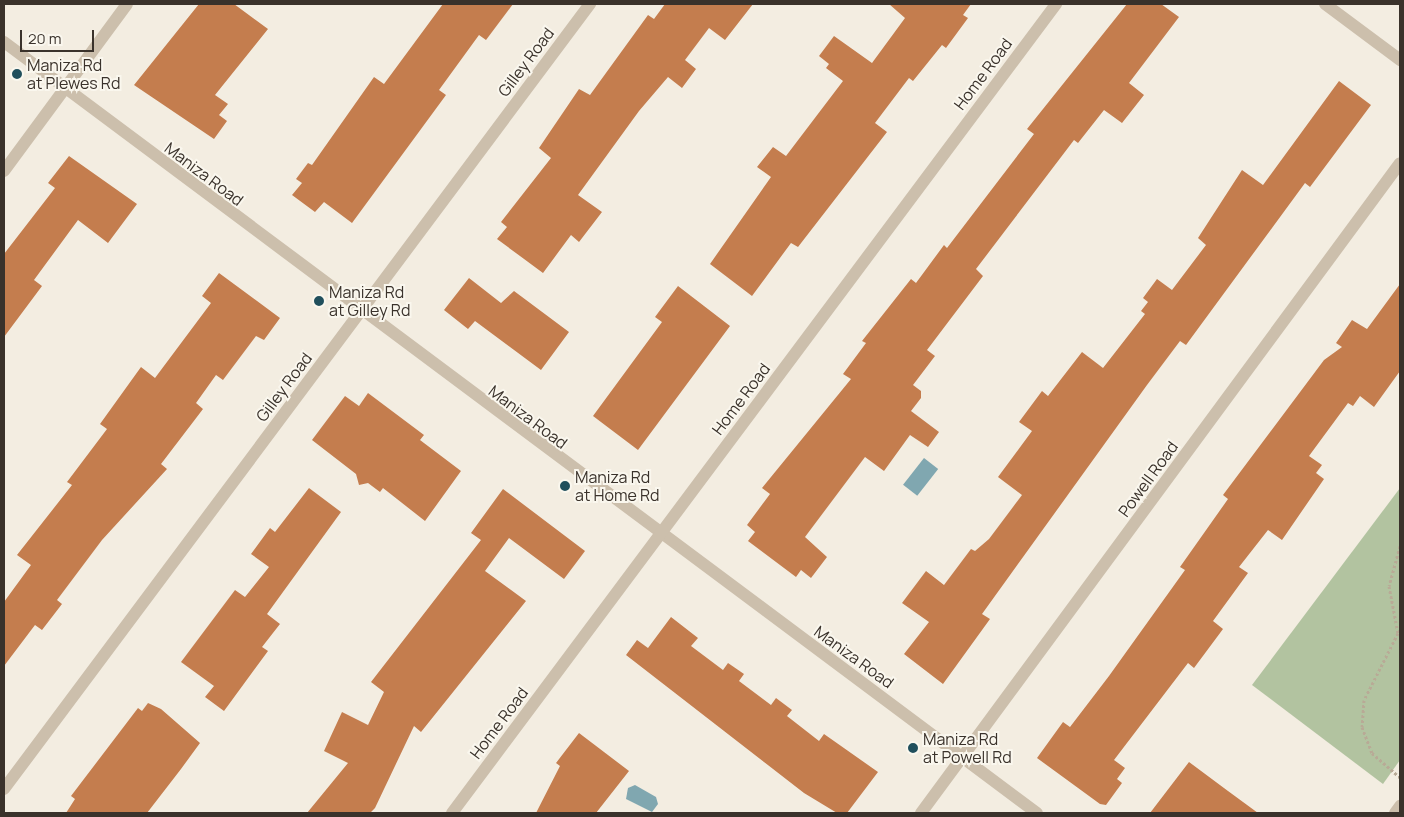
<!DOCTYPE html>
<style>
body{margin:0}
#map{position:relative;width:1404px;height:817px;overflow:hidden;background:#f3ede1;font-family:Manrope,sans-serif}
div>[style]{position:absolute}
.green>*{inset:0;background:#b2c3a0}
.water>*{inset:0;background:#80a7b0;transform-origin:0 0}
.building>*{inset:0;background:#c47d4e}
.path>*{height:3px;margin-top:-1.5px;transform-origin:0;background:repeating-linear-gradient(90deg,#b8aa96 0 2.5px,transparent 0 5px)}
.street>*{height:12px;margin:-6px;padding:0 6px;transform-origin:6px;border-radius:6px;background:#ccbfac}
.dots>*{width:14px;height:14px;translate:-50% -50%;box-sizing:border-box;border:2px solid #faf7ee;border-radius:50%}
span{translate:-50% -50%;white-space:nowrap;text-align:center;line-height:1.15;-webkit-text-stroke:4px #faf7ee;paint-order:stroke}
.street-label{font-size:16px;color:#3a322b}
.poi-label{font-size:16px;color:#3a322b}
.left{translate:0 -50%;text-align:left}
.frame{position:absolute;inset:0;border:5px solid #3a322b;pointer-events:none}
.scale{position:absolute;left:20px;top:30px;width:74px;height:22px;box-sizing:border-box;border:2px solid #3a322b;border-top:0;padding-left:6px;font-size:15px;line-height:18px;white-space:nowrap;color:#3a322b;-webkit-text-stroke:4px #faf7ee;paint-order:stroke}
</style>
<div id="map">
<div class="green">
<div style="clip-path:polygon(1400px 488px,1400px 760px,1383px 784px,1252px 685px)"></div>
</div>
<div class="water">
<div style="left:924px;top:458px;width:18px;height:34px;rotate:38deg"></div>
<div style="clip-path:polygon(635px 785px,656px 797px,658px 804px,652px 812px,626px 799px,628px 788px)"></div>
</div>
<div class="building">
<div style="clip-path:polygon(199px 4px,234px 4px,268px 29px,215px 95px,228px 104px,219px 115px,227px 121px,214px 139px,134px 85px)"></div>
<div style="clip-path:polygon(443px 4px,513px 4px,486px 40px,479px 35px,439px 90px,446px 95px,352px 223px,324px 202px,315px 212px,292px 195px,302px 183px,296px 179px,308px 163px,312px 165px,374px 77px,384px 84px)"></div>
<div style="clip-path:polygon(665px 4px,753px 4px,725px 40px,709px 28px,685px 60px,696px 69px,682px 88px,668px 77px,639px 111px,578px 195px,602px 212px,579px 242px,571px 235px,543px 273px,497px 239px,507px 227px,501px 222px,551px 158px,539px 148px,579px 89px,590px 95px,648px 15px,654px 19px)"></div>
<div style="clip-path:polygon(889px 4px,971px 4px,963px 15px,968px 18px,946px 48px,942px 45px,913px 81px,909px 78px,875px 123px,887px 132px,798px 247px,791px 243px,752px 296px,710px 264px,771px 177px,757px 167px,773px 147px,786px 156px,843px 81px,826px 68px,829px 64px,819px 56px,834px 36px,872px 63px,905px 18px)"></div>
<div style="clip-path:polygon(1127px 4px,1161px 4px,1179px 17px,1129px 83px,1144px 95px,1122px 123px,1104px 110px,1078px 143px,1074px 140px,976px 269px,983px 276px,927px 350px,935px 356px,913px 385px,921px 391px,921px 398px,911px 411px,939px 432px,928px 447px,910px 435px,884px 471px,865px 457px,805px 537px,827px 557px,811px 578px,801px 570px,796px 577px,748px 541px,755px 532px,747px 525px,770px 494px,762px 488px,851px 379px,843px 374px,866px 343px,862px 341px,911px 279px,916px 283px,944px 245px,947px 248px,1034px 134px,1027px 129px)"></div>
<div style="clip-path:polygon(1339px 81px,1371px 105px,1310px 187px,1305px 183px,1186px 345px,1180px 341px,1147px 385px,982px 614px,990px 619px,943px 684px,904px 654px,929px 622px,902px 603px,926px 571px,944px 585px,971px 549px,975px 551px,989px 539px,1022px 495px,998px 477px,1032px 431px,1019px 422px,1042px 391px,1048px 396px,1082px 352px,1103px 368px,1145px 314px,1141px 311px,1148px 302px,1143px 298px,1157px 279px,1172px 290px,1206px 245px,1198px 238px,1242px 170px,1263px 185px)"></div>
<div style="clip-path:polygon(69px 156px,137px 204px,108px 243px,78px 220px,34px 280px,42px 286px,4px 337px,4px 254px,55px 188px,48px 183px)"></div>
<div style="clip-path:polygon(219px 273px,280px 318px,264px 340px,256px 336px,223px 380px,216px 375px,196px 403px,203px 409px,161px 464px,167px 469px,102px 540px,57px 600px,62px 604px,42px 630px,35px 625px,4px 666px,4px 602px,31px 565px,17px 555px,72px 485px,67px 482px,107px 429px,100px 424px,141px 367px,155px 378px,211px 303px,202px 296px)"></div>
<div style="clip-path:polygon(469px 278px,501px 303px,514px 291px,569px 332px,541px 370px,475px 321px,468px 329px,444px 310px)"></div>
<div style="clip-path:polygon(1400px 284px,1400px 371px,1374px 407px,1360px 396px,1353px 406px,1348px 403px,1309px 456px,1322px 465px,1316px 473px,1324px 479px,1282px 540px,1268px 530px,1239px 567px,1248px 573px,1213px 621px,1223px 629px,1194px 668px,1188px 663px,1114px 760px,1125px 768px,1117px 779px,1122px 783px,1106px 805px,1100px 804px,1037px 758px,1063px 722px,1070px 727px,1109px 676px,1185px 570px,1180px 567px,1228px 499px,1223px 495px,1324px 360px,1342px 347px,1336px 343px,1352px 320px,1367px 329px)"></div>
<div style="clip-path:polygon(678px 286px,730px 326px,638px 450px,593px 416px,662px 322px,655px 317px)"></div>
<div style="clip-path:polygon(368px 393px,424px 435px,420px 440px,461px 471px,425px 521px,383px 488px,380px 492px,368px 483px,359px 485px,356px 474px,312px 440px,345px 396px,359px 406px)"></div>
<div style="clip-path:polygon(309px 488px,341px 512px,267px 614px,280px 624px,262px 647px,268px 651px,224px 711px,205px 697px,214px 686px,181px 662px,235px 590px,245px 597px,269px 567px,251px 554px,270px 528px,275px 532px)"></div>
<div style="clip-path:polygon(503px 489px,585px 551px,564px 579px,509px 538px,485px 571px,526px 601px,421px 732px,414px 726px,375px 808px,370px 813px,307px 813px,348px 763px,324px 751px,342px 712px,368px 725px,384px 692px,371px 682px,481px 540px,471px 533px)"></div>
<div style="clip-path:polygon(671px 617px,698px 638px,691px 646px,723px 670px,728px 663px,744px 674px,739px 681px,771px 705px,776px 698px,792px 710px,787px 716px,819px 741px,824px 734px,878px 772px,847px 813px,837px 813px,804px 793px,626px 655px,637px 640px,648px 648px)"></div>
<div style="clip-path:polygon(148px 703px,161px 709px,200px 743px,181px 769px,147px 813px,66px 813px,75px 799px,71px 796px,138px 708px,142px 711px)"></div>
<div style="clip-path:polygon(579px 733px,629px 771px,596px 813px,536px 813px,560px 766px,556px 763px)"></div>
<div style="clip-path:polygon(1189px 762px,1228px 791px,1258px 813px,1150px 813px)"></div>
</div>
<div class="path">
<div style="left:1400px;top:546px;width:41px;rotate:105.4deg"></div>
<div style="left:1389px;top:586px;width:48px;rotate:79.2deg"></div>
<div style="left:1398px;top:633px;width:75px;rotate:116.9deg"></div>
<div style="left:1364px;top:700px;width:27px;rotate:94deg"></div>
<div style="left:1362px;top:727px;width:28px;rotate:69deg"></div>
<div style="left:1372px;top:753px;width:37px;rotate:41deg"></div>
</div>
<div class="street">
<div style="left:1325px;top:4px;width:94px;rotate:36.7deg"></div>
<div style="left:4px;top:42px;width:1289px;rotate:36.74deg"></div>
<div style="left:4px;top:171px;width:207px;rotate:-53.6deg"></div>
<div style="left:4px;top:789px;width:980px;rotate:-53.26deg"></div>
<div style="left:452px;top:813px;width:1010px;rotate:-53.25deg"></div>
<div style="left:921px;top:813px;width:807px;rotate:-53.61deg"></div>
<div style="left:1395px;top:813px;width:9px;rotate:-54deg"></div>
</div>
<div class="dots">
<div style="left:17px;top:74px;background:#204f5c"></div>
<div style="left:319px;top:301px;background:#204f5c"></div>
<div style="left:565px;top:486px;background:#204f5c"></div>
<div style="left:913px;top:748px;background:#204f5c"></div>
</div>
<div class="street-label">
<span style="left:526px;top:62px;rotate:-53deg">Gilley Road</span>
<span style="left:983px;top:74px;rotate:-53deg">Home Road</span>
<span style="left:204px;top:174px;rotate:37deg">Maniza Road</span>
<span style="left:284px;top:387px;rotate:-53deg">Gilley Road</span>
<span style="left:741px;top:399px;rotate:-53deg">Home Road</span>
<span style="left:528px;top:417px;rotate:37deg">Maniza Road</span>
<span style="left:1148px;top:479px;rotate:-54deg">Powell Road</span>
<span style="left:854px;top:657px;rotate:36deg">Maniza Road</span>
<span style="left:499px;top:723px;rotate:-53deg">Home Road</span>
</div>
<div class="poi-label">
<span class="left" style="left:27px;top:74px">Maniza Rd<br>at Plewes Rd</span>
<span class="left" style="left:329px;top:301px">Maniza Rd<br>at Gilley Rd</span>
<span class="left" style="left:575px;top:486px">Maniza Rd<br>at Home Rd</span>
<span class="left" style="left:923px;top:748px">Maniza Rd<br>at Powell Rd</span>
</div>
<div class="frame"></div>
<div class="scale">20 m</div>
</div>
